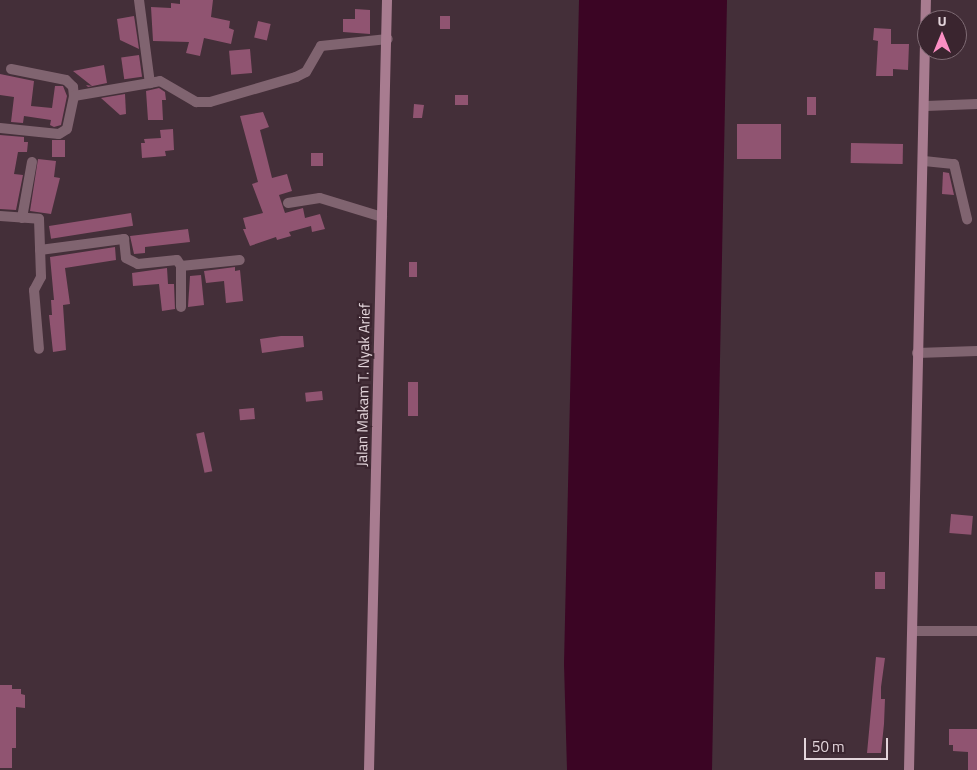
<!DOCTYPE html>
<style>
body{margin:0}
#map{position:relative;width:977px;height:770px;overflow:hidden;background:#442f39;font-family:"Titillium Web",sans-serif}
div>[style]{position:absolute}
.water>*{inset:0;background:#3b0524}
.building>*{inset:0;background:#905471;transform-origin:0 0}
.street>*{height:10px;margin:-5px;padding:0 5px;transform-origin:5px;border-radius:5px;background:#806470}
.secondary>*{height:10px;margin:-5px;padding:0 5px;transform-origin:5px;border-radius:5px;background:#a87c90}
span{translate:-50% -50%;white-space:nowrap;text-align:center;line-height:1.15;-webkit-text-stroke:4.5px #3a252f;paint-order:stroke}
.street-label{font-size:15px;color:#e3d5db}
.north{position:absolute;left:917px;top:10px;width:50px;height:50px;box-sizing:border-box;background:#3a252f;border:1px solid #7e6b74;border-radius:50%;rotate:0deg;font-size:14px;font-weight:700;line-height:20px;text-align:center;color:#e3d5db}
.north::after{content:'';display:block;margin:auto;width:18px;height:22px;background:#fb8fc4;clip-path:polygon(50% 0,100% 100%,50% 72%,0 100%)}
.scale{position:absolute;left:804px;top:738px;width:84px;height:22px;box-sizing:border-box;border:2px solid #e3d5db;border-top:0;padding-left:6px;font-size:15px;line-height:18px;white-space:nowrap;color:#e3d5db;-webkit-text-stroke:4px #3a252f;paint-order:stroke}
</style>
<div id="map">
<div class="water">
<div style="clip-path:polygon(579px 0,727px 0,712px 770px,567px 770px,564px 664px)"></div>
</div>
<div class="building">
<div style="clip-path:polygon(180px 0,213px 0,211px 17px,230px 21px,229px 28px,234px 30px,231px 44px,204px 38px,200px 56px,186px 53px,189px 42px,153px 41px,151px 7px,171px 8px,171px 3px,180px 4px)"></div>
<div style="clip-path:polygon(355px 9px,370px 10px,370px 34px,343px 32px,343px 19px,355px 19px)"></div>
<div style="clip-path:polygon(134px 16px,135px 22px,139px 49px,120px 40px,117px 19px)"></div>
<div style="left:440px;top:16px;width:10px;height:13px"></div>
<div style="left:258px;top:21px;width:13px;height:17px;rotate:13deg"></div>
<div style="clip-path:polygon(874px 28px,891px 29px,891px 44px,909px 44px,908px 70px,893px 69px,893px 76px,876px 76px,878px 41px,873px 40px)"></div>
<div style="left:250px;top:49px;width:24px;height:21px;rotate:85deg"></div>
<div style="left:139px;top:55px;width:22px;height:18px;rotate:82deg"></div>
<div style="clip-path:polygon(104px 65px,107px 83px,88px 87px,86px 85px,92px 86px,73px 71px)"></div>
<div style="clip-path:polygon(0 74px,34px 81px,31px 106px,52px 108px,55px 86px,63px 86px,67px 96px,61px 125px,54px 127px,50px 125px,51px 120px,24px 116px,23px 123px,11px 122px,14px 97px,0 95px)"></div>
<div style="clip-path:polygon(159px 88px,165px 92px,166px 100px,162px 100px,163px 120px,148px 120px,146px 91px)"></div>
<div style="clip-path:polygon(125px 94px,126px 114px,120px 115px,101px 98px)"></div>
<div style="left:455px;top:95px;width:13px;height:10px"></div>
<div style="left:807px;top:97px;width:9px;height:18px"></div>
<div style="clip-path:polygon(414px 104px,424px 105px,422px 118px,413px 118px)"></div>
<div style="clip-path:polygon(263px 112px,269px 127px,260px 130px,272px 178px,287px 174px,292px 191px,279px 195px,285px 213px,303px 208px,305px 218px,320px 214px,325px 229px,312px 232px,311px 226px,289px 232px,291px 236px,277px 240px,276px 237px,250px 246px,243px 229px,246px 229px,243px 218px,263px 213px,252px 184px,258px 182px,240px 116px)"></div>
<div style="left:737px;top:124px;width:44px;height:35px"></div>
<div style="clip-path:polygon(173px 129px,174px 150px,165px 151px,166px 156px,142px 158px,141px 143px,145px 143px,144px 139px,161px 138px,160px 130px)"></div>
<div style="clip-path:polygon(0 135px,24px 137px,24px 142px,28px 142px,27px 152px,18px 152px,14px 174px,23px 175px,16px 210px,0 209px)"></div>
<div style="left:52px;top:140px;width:13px;height:17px"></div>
<div style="left:851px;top:143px;width:52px;height:20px;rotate:1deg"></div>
<div style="left:311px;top:153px;width:12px;height:13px"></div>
<div style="clip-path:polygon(38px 159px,56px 161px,54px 177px,60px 178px,51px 214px,30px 211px)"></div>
<div style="clip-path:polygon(943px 172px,949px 173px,954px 195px,942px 194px)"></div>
<div style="left:131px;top:213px;width:13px;height:83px;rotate:81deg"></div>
<div style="clip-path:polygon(188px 229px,190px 242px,145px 247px,145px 253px,134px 254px,130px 236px)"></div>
<div style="clip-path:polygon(115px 247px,116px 260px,65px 268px,70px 304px,63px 305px,66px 350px,53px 352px,49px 315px,52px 315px,51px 300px,54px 300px,50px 257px)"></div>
<div style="left:409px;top:262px;width:8px;height:15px"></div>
<div style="clip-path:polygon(235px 267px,235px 271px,240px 270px,243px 301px,226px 303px,224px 281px,206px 283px,204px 271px)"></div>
<div style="clip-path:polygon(167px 268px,168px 284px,174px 284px,175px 309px,162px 311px,159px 284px,133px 286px,132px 273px)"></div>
<div style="clip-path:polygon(201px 275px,204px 305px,188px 307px,190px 276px)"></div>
<div style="clip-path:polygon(281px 336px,303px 336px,304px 347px,262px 353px,260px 339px)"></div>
<div style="left:408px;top:382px;width:10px;height:34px"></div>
<div style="left:322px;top:391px;width:9px;height:17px;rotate:84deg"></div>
<div style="left:254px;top:408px;width:11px;height:15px;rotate:85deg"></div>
<div style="left:204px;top:432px;width:40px;height:8px;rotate:78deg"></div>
<div style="left:951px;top:514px;width:22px;height:19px;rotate:5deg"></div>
<div style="left:875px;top:572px;width:10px;height:17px"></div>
<div style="clip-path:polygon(876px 657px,885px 658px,881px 687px,881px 699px,885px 699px,884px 724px,881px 753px,867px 753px)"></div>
<div style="clip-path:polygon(0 685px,12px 685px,12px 689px,21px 689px,21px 694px,25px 695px,25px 708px,16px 707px,16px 748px,12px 748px,12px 768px,0 768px)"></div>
<div style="clip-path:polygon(949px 729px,977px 729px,977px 770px,968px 770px,968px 752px,953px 751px,953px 745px,949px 745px)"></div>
</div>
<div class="street">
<div style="left:139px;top:0;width:84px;rotate:82.5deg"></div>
<div style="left:150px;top:83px;width:10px;rotate:-11deg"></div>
<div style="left:160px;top:81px;width:42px;rotate:30.3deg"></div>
<div style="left:196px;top:102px;width:14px"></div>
<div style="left:210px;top:102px;width:90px;rotate:-16.2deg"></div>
<div style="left:296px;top:77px;width:11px;rotate:-27deg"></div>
<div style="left:306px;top:72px;width:30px;rotate:-60deg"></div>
<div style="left:321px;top:46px;width:67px;rotate:-6deg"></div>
<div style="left:11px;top:69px;width:56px;rotate:11.3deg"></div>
<div style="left:66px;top:80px;width:10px;rotate:45deg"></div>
<div style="left:73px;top:87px;width:9px;rotate:84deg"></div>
<div style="left:926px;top:106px;width:51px;rotate:-2.2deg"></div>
<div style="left:0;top:128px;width:59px;rotate:5.8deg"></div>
<div style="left:59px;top:134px;width:9px;rotate:-32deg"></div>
<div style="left:67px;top:129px;width:34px;rotate:-78deg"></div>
<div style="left:74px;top:96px;width:77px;rotate:-9.7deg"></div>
<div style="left:924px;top:161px;width:30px;rotate:6deg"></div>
<div style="left:954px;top:164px;width:57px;rotate:76.7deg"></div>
<div style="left:288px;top:203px;width:32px;rotate:-9deg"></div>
<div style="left:320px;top:198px;width:65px;rotate:17deg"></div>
<div style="left:0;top:216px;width:39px;rotate:4deg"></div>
<div style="left:39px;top:219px;width:58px;rotate:88deg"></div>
<div style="left:41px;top:277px;width:15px;rotate:118deg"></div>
<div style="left:34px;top:290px;width:59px;rotate:85.2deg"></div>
<div style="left:22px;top:218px;width:57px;rotate:-79.9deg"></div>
<div style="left:40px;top:250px;width:85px;rotate:-7.5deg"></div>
<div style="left:124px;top:239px;width:19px;rotate:84deg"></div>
<div style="left:126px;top:258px;width:13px;rotate:27deg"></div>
<div style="left:138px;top:264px;width:39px;rotate:-6deg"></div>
<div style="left:177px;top:260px;width:7px;rotate:56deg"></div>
<div style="left:181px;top:266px;width:41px;rotate:90deg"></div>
<div style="left:181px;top:266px;width:59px;rotate:-5.8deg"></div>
<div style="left:917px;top:353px;width:60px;rotate:-1.9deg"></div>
<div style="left:913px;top:631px;width:64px"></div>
</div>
<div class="secondary">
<div style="left:369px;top:770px;width:770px;rotate:-88.66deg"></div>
<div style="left:909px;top:770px;width:770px;rotate:-88.74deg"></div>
</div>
<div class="street-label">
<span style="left:363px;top:385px;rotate:-89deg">Jalan Makam T. Nyak Arief</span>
</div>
<div class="north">U</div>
<div class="scale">50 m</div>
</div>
